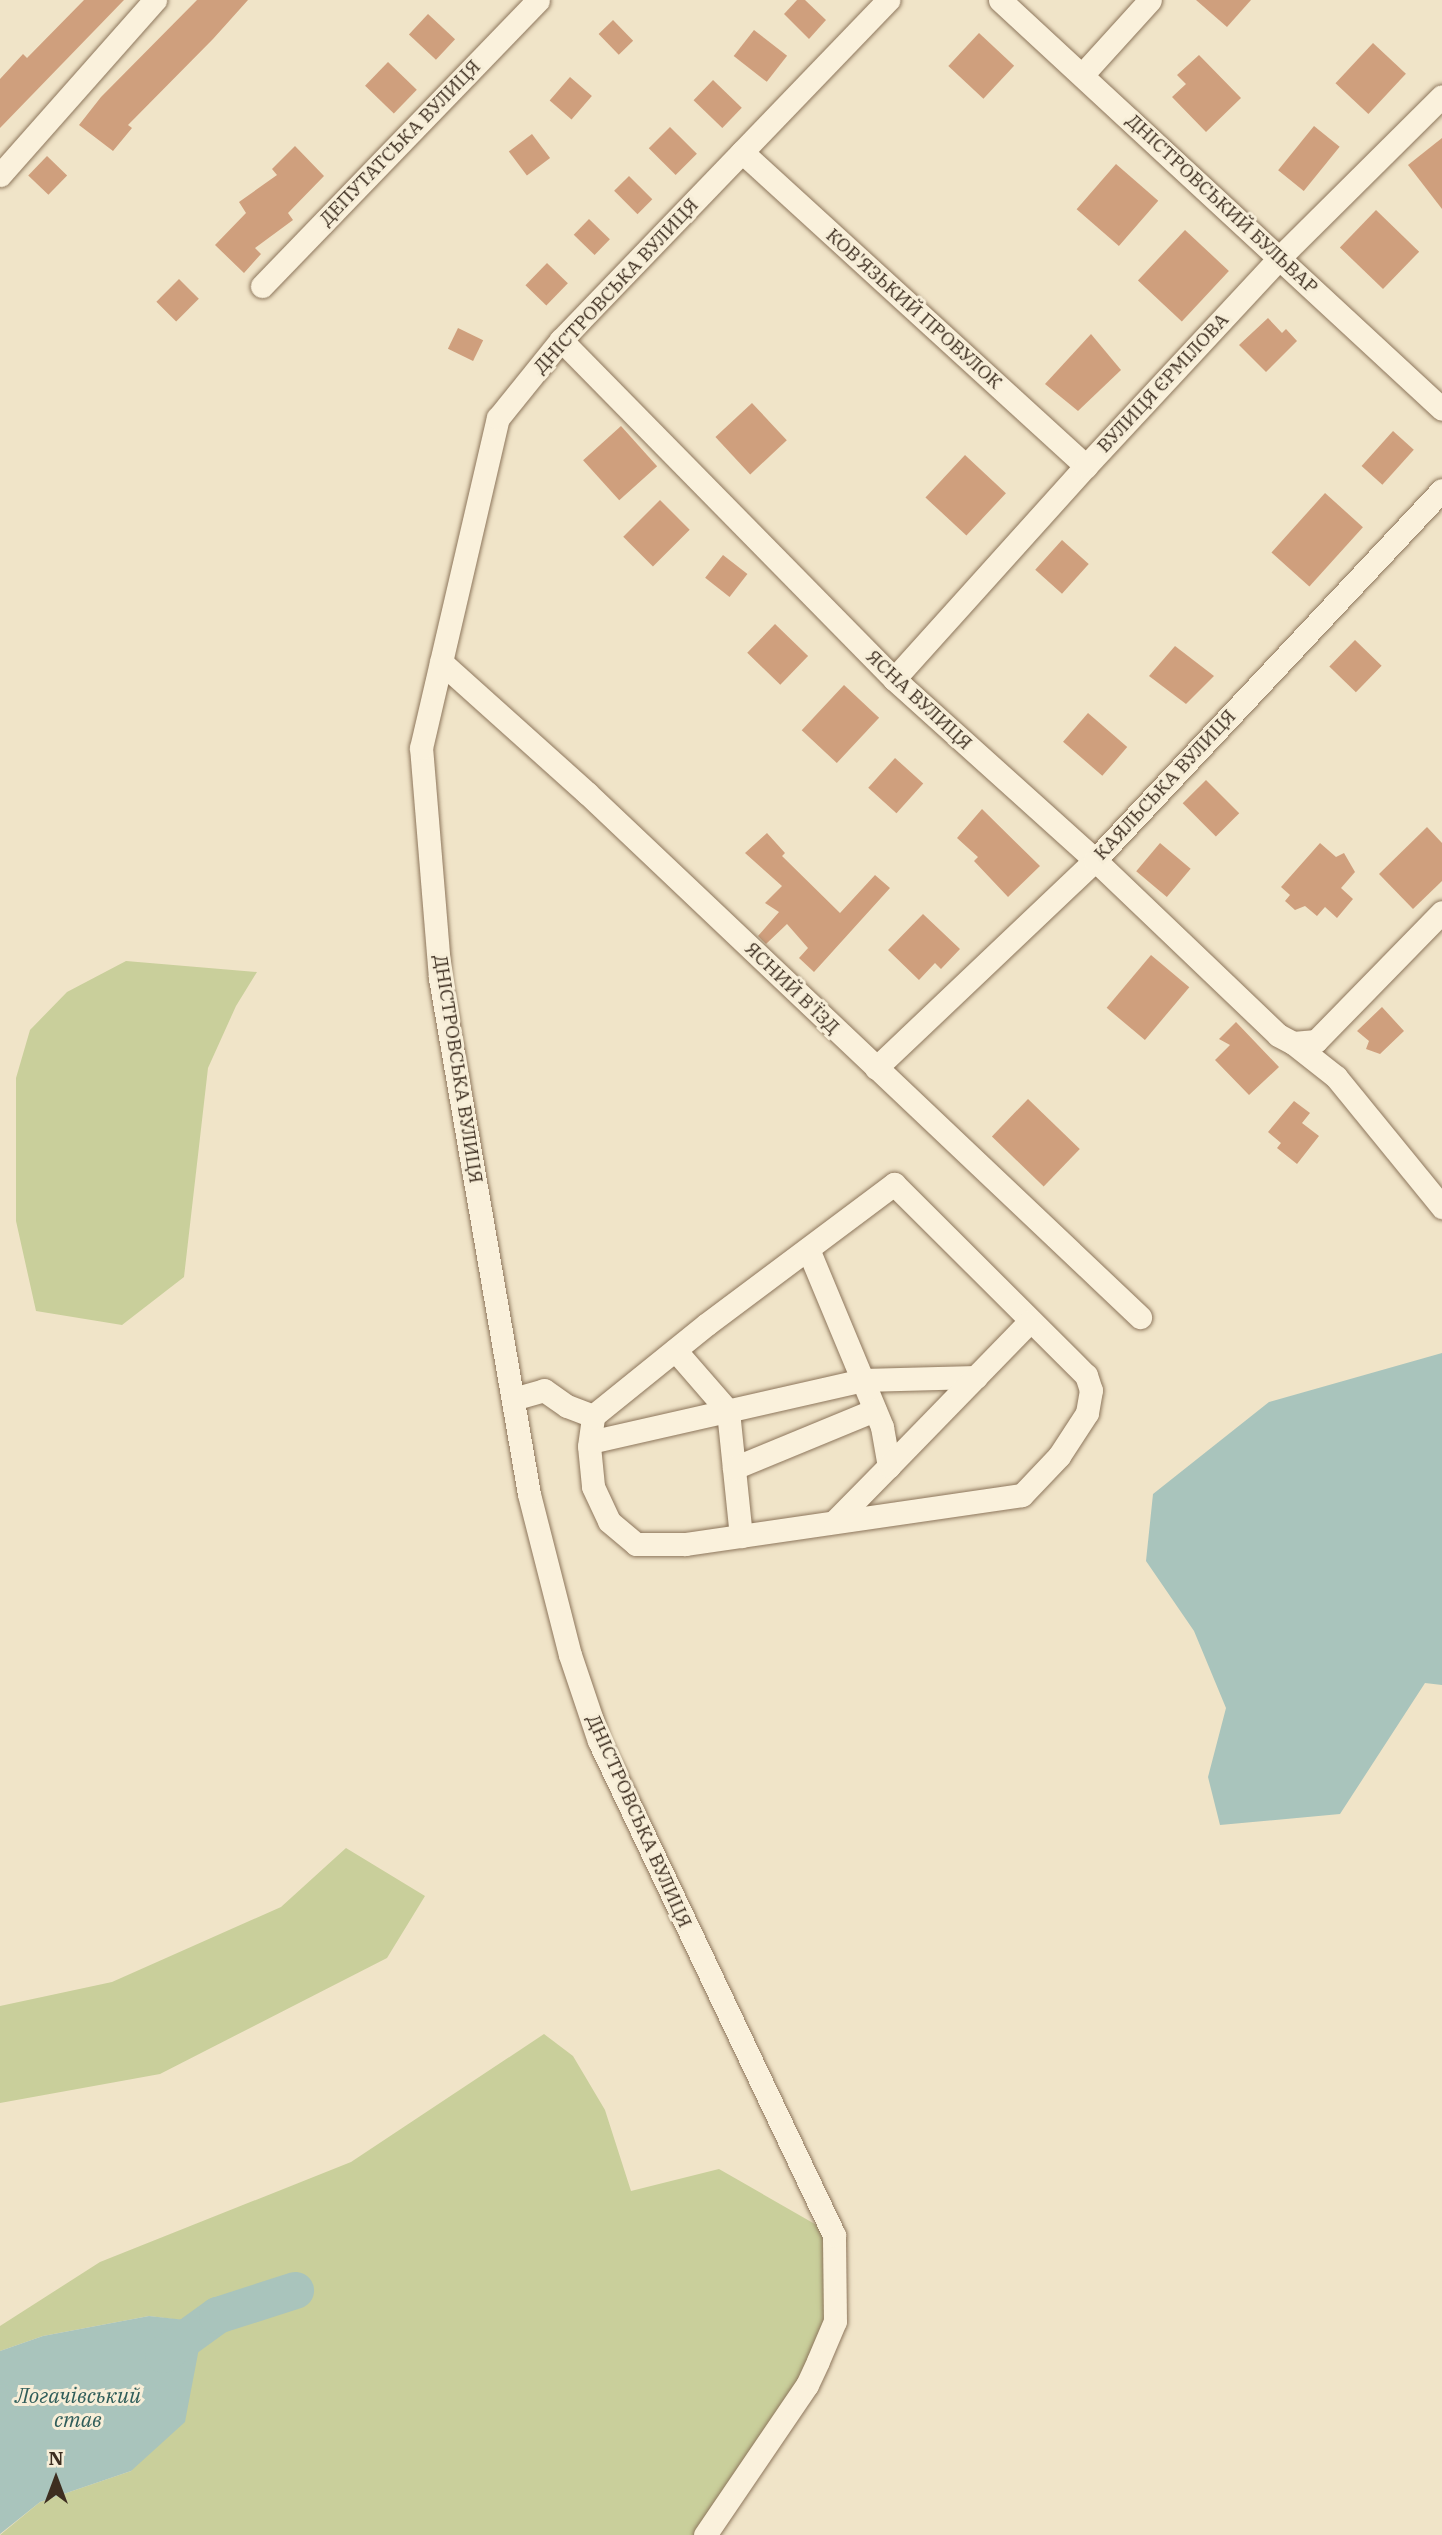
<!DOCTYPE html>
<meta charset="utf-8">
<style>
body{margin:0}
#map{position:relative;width:1442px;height:2535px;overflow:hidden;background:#f0e4c8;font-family:"IBM Plex Serif",serif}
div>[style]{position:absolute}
.green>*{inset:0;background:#c9cf9b}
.water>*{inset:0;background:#a9c4bc}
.river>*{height:37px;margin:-18.5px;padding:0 18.5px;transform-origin:18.5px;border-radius:18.5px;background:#a9c4bc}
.building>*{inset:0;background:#cf9f7d;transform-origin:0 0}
.roads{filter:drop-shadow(0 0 2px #8d765c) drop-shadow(0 0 2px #8d765c)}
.minor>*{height:23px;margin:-11.5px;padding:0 11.5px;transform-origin:11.5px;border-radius:11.5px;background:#faf1dc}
span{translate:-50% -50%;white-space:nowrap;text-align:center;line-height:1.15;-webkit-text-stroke:6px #f7eed8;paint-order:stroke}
.street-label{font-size:19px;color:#3d2e20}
.water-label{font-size:21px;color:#2f5d5a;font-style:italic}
.north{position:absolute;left:21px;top:2444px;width:70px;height:70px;-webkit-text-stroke:5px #f7eed8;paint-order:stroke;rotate:0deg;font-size:19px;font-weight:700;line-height:28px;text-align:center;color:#3d2e20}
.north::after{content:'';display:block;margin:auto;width:24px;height:32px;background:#3d2e20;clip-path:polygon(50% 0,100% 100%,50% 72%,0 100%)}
</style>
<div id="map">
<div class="green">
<div style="clip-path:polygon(126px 961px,257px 972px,236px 1006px,208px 1068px,184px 1277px,122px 1325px,36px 1311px,16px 1221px,16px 1078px,30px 1030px,67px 992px)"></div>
<div style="clip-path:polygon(346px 1848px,425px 1896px,387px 1958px,160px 2074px,0 2103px,0 2006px,112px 1982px,281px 1907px)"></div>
<div style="clip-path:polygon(544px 2034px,573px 2056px,605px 2110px,631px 2191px,719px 2169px,834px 2235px,835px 2321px,705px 2535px,0 2535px,40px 2502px,131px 2471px,204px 2323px,149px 2316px,43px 2336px,0 2351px,0 2326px,100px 2262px,351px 2162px)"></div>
</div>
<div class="water">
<div style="clip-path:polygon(1442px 1353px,1442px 1685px,1425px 1683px,1340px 1814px,1220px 1825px,1208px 1777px,1226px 1708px,1194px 1631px,1146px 1561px,1153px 1494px,1269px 1402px)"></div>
<div style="clip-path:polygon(149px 2316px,204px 2322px,185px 2422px,131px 2471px,40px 2502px,0 2534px,0 2351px,43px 2336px)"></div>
</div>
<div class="river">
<div style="left:163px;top:2354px;width:67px;rotate:-35.8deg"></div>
<div style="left:217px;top:2315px;width:82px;rotate:-17.8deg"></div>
</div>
<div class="building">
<div style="clip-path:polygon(84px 0,124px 0,0 128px,0 79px,23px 54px,27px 58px)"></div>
<div style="clip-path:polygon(197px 0,248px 0,213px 39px,128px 125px,132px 128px,113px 151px,79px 125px,101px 97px)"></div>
<div style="clip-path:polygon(797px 0,805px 0,826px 20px,809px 39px,784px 14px)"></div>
<div style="clip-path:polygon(1196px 0,1251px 0,1227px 27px)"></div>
<div style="left:428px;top:14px;width:37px;height:28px;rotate:43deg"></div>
<div style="left:613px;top:20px;width:29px;height:20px;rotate:46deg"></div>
<div style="left:754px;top:30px;width:42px;height:33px;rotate:38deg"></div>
<div style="left:979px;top:33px;width:48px;height:45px;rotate:43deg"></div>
<div style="left:1373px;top:43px;width:45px;height:55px;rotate:43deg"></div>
<div style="clip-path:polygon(1199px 55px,1241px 98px,1206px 132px,1172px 97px,1186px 84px,1177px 75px)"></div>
<div style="left:388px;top:62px;width:40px;height:33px;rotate:44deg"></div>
<div style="left:570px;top:77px;width:29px;height:31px;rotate:41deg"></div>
<div style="left:713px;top:80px;width:40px;height:28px;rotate:44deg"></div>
<div style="left:1314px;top:126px;width:33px;height:57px;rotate:39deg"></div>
<div style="left:670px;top:127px;width:38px;height:30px;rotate:45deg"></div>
<div style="left:532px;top:134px;width:30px;height:29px;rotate:53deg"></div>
<div style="clip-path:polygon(1442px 138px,1442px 209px,1408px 165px)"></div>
<div style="clip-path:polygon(295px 146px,324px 176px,288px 213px,293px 220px,255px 248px,261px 254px,244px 273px,215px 245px,246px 213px,239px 202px,277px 175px,272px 169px)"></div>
<div style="left:47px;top:156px;width:28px;height:27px;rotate:44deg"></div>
<div style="left:1116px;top:164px;width:56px;height:60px;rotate:41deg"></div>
<div style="left:629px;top:176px;width:33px;height:21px;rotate:45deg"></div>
<div style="left:1376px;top:210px;width:60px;height:52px;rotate:44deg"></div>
<div style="left:589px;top:219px;width:29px;height:22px;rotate:44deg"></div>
<div style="left:1185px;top:230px;width:60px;height:69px;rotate:43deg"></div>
<div style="left:547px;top:263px;width:29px;height:31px;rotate:44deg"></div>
<div style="left:179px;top:279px;width:28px;height:32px;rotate:45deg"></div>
<div style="clip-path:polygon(1268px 318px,1282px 333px,1286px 329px,1297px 341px,1266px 372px,1239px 345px)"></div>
<div style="left:458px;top:328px;width:28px;height:23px;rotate:26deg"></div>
<div style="clip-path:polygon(1091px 334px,1121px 370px,1078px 411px,1045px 384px)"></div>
<div style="left:752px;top:403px;width:51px;height:50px;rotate:47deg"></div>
<div style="left:621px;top:426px;width:54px;height:51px;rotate:48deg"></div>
<div style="left:1393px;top:431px;width:28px;height:47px;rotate:42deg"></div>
<div style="left:965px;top:455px;width:56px;height:58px;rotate:43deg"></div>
<div style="left:1325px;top:493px;width:51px;height:80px;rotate:42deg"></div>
<div style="left:660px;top:500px;width:42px;height:52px;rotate:45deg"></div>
<div style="left:1062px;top:540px;width:36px;height:40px;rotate:42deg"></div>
<div style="left:723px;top:555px;width:31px;height:29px;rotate:38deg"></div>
<div style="left:775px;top:624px;width:46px;height:40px;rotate:44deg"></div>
<div style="left:1355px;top:640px;width:37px;height:37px;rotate:44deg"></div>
<div style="clip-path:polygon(1175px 646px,1214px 676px,1186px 704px,1149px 676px)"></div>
<div style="left:844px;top:685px;width:48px;height:62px;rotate:43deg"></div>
<div style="left:1088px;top:713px;width:52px;height:38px;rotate:41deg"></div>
<div style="left:895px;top:758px;width:38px;height:40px;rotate:42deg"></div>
<div style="left:1206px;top:780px;width:47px;height:33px;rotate:45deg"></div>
<div style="clip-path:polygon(982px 809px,1040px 866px,1008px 897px,974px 861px,978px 857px,957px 838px)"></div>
<div style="clip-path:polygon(1427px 827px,1442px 843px,1442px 881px,1413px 909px,1379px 874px)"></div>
<div style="clip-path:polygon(767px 833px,785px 853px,782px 856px,840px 913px,875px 875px,890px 888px,814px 972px,799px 958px,808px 948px,787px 924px,766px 944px,758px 936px,779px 912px,765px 903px,782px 886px,745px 853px)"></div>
<div style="left:1160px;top:843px;width:40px;height:37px;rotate:40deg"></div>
<div style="clip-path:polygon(1320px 843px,1336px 857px,1344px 853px,1355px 872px,1341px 888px,1353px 899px,1337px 918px,1325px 907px,1317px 916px,1305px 906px,1295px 910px,1285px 901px,1290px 895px,1281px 887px)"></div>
<div style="clip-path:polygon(923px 914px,960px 949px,941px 969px,935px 963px,919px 980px,888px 950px)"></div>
<div style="left:1151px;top:955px;width:50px;height:69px;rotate:40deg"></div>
<div style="clip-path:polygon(1382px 1007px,1404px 1031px,1380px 1054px,1366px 1049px,1369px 1041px,1357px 1031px)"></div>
<div style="clip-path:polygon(1236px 1022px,1279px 1067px,1249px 1095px,1215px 1060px,1230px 1045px,1219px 1039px)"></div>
<div style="left:1028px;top:1099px;width:72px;height:52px;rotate:44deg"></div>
<div style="clip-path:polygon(1294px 1101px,1310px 1113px,1302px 1123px,1319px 1136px,1297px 1164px,1277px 1148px,1281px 1143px,1268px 1132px)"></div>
</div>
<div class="roads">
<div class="minor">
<div style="left:1000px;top:0;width:602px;rotate:42.78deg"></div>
<div style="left:1082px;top:75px;width:101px;rotate:-47.8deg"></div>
<div style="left:742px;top:152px;width:466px;rotate:42.4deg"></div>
<div style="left:0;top:175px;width:234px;rotate:-48.5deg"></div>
<div style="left:262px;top:286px;width:397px;rotate:-46deg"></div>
<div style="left:561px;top:340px;width:475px;rotate:45.5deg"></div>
<div style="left:894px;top:679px;width:270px;rotate:42deg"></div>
<div style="left:1095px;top:860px;width:253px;rotate:43.7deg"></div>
<div style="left:1278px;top:1035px;width:17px;rotate:28deg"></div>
<div style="left:1293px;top:1043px;width:23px;rotate:-5deg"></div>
<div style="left:1316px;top:1041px;width:180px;rotate:-45.7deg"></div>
<div style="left:441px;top:662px;width:196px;rotate:41.9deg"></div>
<div style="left:587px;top:793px;width:762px;rotate:43.46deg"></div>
<div style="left:894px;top:679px;width:287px;rotate:-48deg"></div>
<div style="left:1086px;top:466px;width:285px;rotate:-47.1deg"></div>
<div style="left:1280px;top:257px;width:228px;rotate:-44.8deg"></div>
<div style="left:1293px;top:1043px;width:55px;rotate:38.3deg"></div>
<div style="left:1336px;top:1077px;width:168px;rotate:50.8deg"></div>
<div style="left:876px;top:1068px;width:302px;rotate:-43.5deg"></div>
<div style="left:1095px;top:860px;width:507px;rotate:-46.84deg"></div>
<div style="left:894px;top:1184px;width:271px;rotate:44.9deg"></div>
<div style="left:1086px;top:1375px;width:16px;rotate:72deg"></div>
<div style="left:1091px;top:1390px;width:23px;rotate:100deg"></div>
<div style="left:1087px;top:1413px;width:51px;rotate:123.1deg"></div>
<div style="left:1059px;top:1456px;width:54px;rotate:133.5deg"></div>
<div style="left:1022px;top:1495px;width:341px;rotate:171.7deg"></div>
<div style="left:685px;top:1544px;width:49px;rotate:180deg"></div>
<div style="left:636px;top:1544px;width:35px;rotate:-140deg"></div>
<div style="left:609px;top:1521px;width:38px;rotate:-115deg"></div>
<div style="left:593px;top:1486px;width:40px;rotate:-95.7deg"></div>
<div style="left:589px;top:1446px;width:30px;rotate:-82deg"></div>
<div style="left:593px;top:1416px;width:146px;rotate:-38.9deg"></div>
<div style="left:707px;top:1324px;width:234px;rotate:-36.8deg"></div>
<div style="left:808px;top:1249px;width:193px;rotate:67.4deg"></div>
<div style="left:882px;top:1427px;width:40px;rotate:80deg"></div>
<div style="left:889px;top:1466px;width:78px;rotate:134.5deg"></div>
<div style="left:675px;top:1350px;width:81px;rotate:49deg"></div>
<div style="left:728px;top:1411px;width:126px;rotate:84.1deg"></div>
<div style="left:513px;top:1399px;width:32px;rotate:-16deg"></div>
<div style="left:544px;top:1390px;width:28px;rotate:35deg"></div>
<div style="left:567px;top:1406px;width:28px;rotate:21deg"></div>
<div style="left:590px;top:1442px;width:279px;rotate:-12.8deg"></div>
<div style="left:862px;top:1380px;width:114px;rotate:-1.5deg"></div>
<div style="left:889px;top:1466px;width:202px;rotate:-45.8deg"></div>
<div style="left:734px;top:1468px;width:152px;rotate:-22.4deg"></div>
<div style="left:705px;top:2535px;width:181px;rotate:-55.8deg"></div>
<div style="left:807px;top:2385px;width:26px;rotate:-65deg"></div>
<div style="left:818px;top:2361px;width:43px;rotate:-67deg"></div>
<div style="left:835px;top:2321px;width:86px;rotate:-90.7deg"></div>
<div style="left:834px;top:2235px;width:547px;rotate:-115.44deg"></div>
<div style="left:599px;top:1741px;width:91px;rotate:-108.6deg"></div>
<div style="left:570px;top:1655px;width:166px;rotate:-104.3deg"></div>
<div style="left:529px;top:1494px;width:524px;rotate:-99.79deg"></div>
<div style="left:440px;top:978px;width:231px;rotate:-94.7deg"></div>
<div style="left:421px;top:748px;width:339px;rotate:-76.9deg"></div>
<div style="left:498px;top:418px;width:100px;rotate:-51.1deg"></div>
<div style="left:561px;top:340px;width:472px;rotate:-46.1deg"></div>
</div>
</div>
<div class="street-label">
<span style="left:400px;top:143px;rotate:-46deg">ДЕПУТАТСЬКА ВУЛИЦЯ</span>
<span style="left:1222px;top:204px;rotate:43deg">ДНІСТРОВСЬКИЙ БУЛЬВАР</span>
<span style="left:616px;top:286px;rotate:-47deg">ДНІСТРОВСЬКА ВУЛИЦЯ</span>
<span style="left:914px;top:309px;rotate:42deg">КОВ'ЯЗЬКИЙ ПРОВУЛОК</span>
<span style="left:1163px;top:383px;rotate:-47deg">ВУЛИЦЯ ЄРМІЛОВА</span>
<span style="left:919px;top:700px;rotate:43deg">ЯСНА ВУЛИЦЯ</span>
<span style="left:1165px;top:785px;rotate:-47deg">КАЯЛЬСЬКА ВУЛИЦЯ</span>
<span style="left:792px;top:988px;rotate:44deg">ЯСНИЙ В'ЇЗД</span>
<span style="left:458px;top:1069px;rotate:81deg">ДНІСТРОВСЬКА ВУЛИЦЯ</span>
<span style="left:639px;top:1821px;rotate:66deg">ДНІСТРОВСЬКА ВУЛИЦЯ</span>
</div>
<div class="water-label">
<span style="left:78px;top:2407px">Логачівський<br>став</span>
</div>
<div class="north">N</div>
</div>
